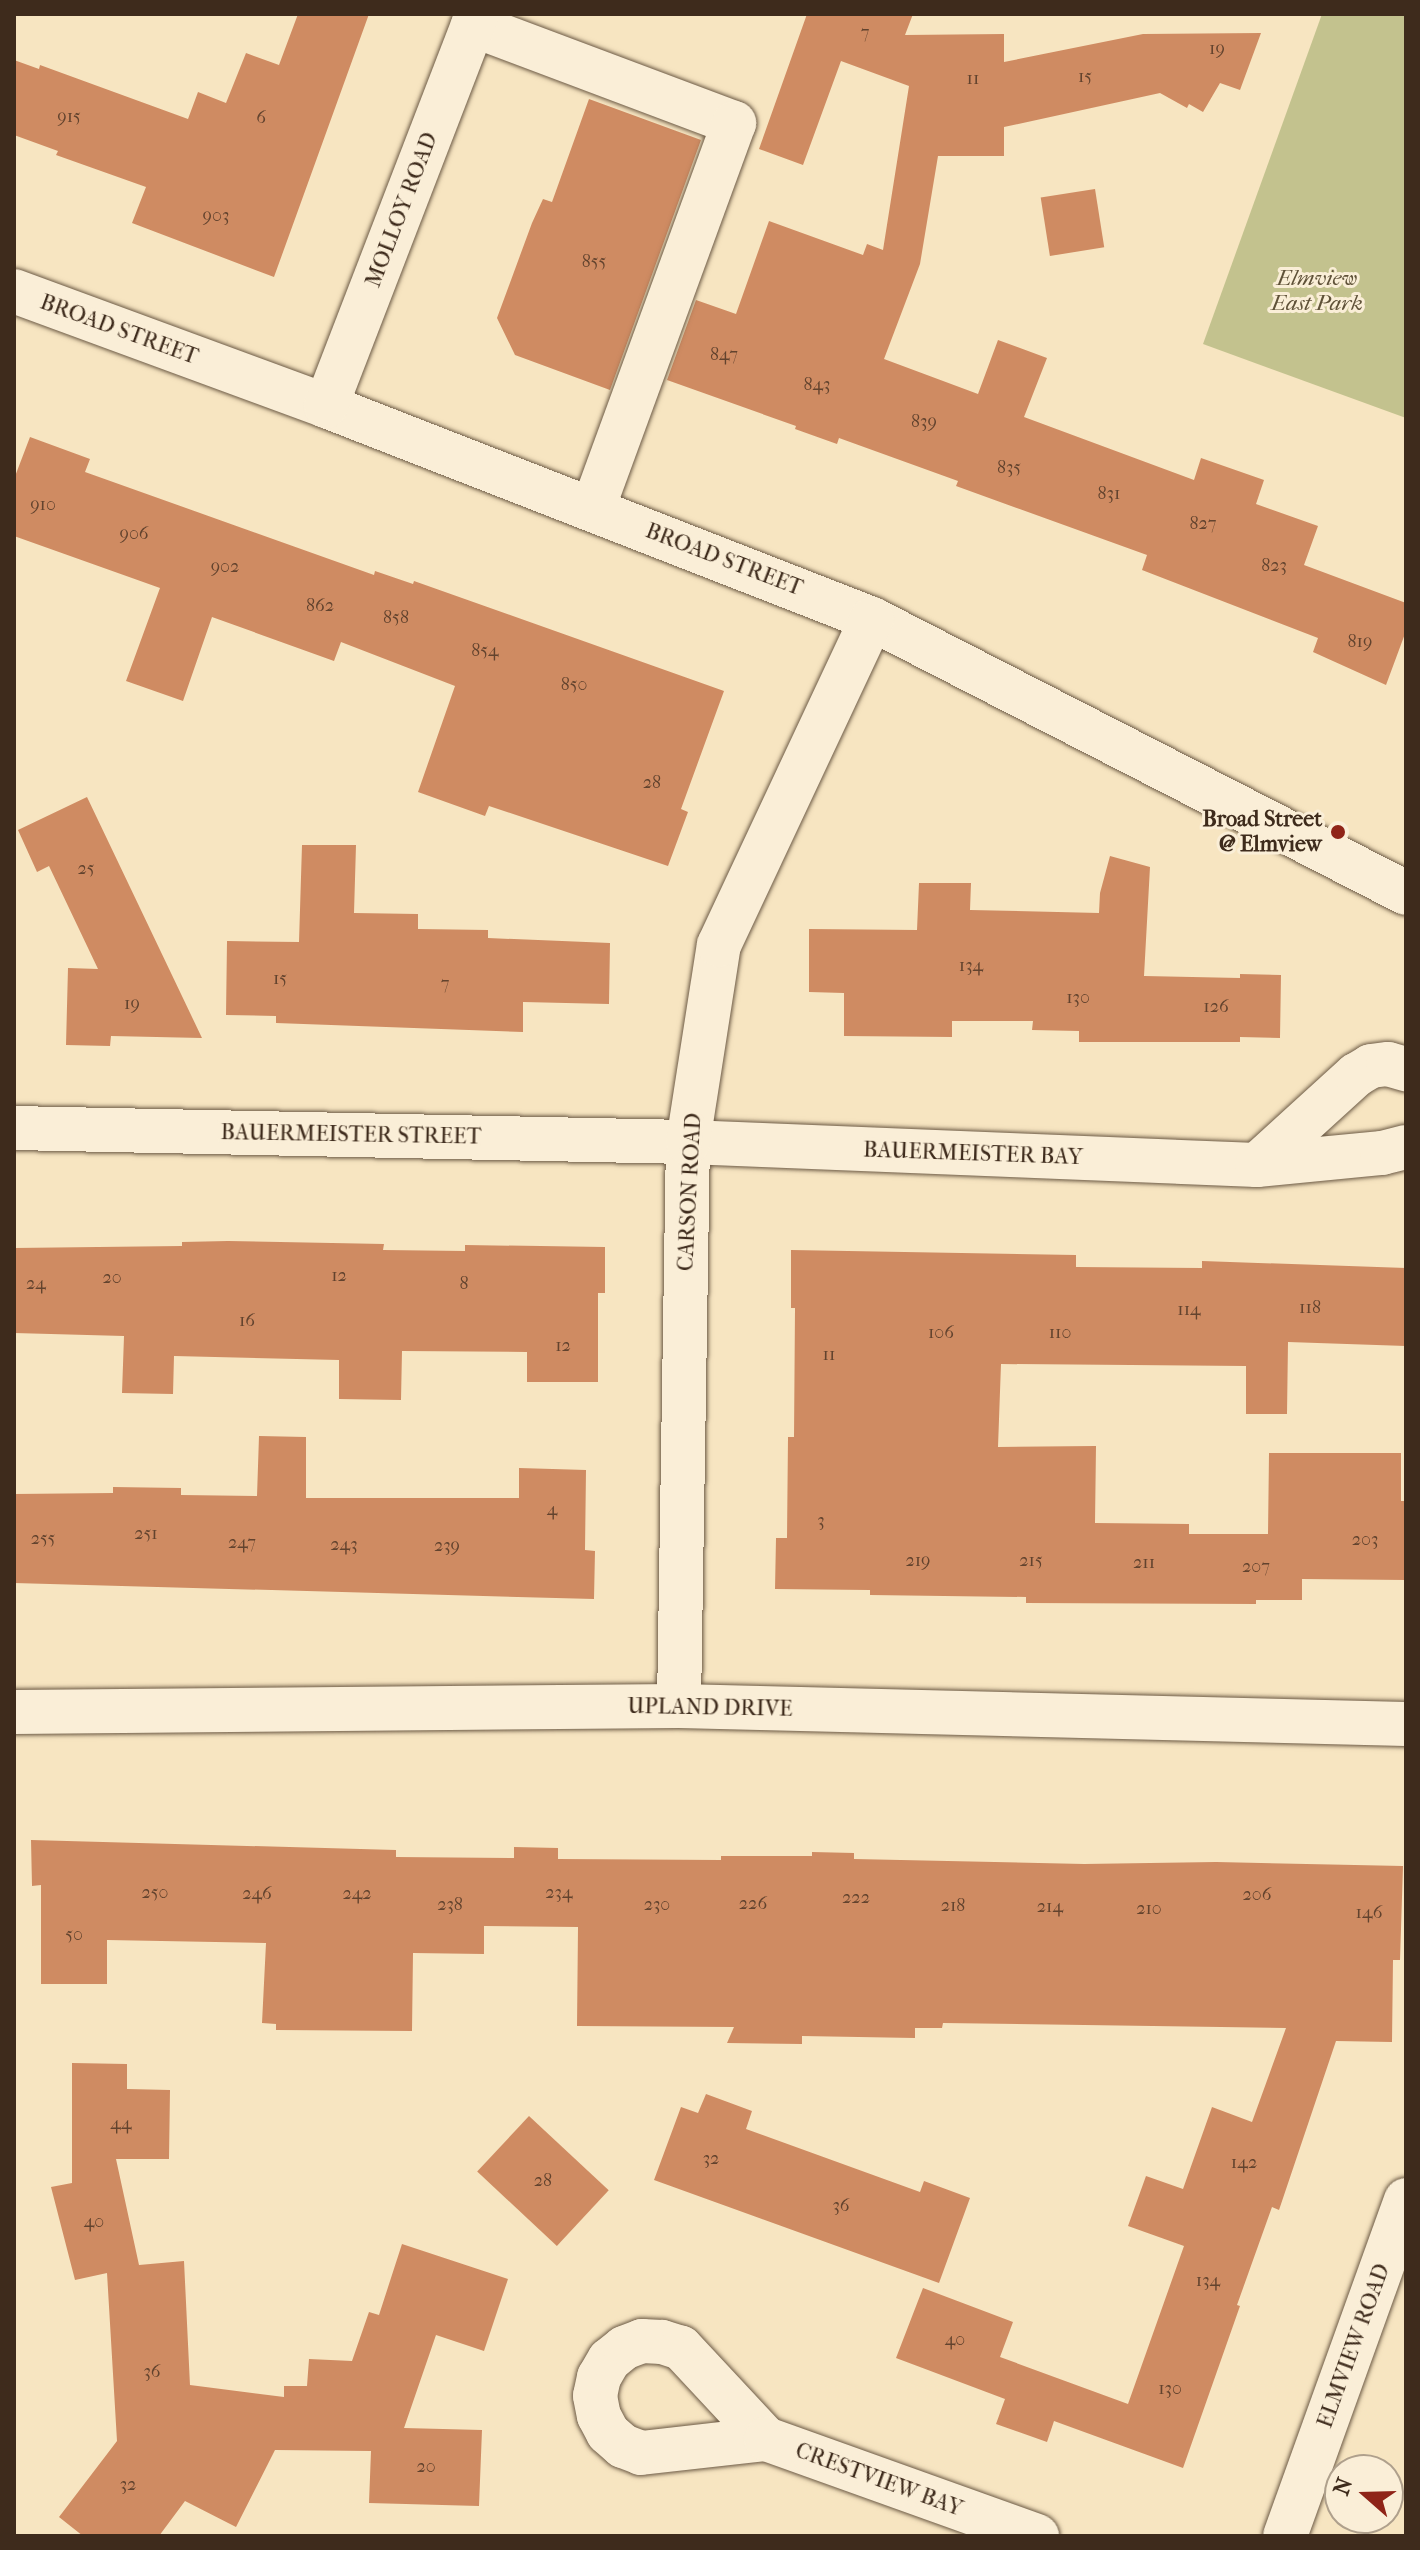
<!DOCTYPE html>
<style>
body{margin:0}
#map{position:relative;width:1420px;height:2550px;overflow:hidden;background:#f7e5c1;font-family:"IM FELL French Canon",serif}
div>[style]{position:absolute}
.green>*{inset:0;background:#c3c28e}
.building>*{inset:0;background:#cf8b62;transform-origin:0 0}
.roads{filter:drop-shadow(0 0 2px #6c5a45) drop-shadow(0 0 2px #6c5a45)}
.minor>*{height:44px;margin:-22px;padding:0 22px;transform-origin:22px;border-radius:22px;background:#faeed7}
.dots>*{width:22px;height:22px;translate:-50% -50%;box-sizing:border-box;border:4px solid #faeed7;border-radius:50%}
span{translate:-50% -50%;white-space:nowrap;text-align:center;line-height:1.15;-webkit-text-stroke:6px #faeed7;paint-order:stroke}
.number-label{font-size:18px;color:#62432e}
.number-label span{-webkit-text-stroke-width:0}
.street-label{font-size:22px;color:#3e2b1c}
.park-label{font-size:22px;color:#5f5138;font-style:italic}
.poi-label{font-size:22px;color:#3e2b1c;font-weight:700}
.right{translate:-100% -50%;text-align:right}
.frame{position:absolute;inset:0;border:16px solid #3e2b1c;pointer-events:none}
.north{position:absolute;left:1324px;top:2454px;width:80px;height:80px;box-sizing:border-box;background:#faeed7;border:2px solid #afa08c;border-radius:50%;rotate:290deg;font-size:22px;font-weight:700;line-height:32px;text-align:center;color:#3e2b1c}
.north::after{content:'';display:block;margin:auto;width:28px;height:36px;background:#8f2418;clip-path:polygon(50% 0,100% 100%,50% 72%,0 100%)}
</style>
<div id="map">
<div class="green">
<div style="clip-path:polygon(1322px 14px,1406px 14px,1406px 418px,1203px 344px)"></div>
</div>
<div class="building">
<div style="clip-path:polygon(298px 14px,369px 14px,274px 277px,132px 223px,146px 187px,56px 155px,58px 151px,14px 135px,14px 60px,39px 69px,40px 65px,188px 119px,198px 92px,226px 103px,246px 53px,279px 65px)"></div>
<div style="clip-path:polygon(807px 14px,913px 14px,905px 35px,1004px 34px,1004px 62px,1143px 34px,1261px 33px,1240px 90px,1220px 83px,1203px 112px,1189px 104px,1187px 108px,1160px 93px,1004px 127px,1004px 156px,938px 156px,920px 264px,884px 359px,978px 394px,998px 340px,1047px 358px,1024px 417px,1194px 480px,1201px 458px,1264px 480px,1256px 504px,1318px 526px,1304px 565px,1406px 603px,1406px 631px,1386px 685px,1313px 652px,1318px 638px,1142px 570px,1147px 555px,956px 486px,958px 481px,839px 438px,837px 444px,795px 429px,796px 426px,667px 380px,696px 300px,736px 314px,769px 221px,863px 255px,867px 244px,883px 250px,909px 86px,841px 61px,803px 165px,759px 149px)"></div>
<div style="clip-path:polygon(589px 99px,701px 140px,610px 390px,515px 355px,497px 318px,532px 223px,543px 199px,552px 202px)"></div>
<div style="left:1095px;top:189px;width:59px;height:55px;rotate:81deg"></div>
<div style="clip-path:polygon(30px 437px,90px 459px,85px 472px,374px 575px,375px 571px,413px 584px,414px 581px,724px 691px,681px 809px,688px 812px,668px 866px,489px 806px,485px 816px,418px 792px,455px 686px,341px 642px,334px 661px,212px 617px,183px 701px,126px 681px,160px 588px,14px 536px,14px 479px)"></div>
<div style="clip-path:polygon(87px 797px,202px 1038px,111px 1036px,110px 1046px,66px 1045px,68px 968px,98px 969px,49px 866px,37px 872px,18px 830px)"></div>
<div style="clip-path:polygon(302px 845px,356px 845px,354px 913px,418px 914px,418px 929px,488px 930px,488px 938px,610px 943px,609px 1004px,523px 1002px,523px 1032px,276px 1023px,276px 1016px,226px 1015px,227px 941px,299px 942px)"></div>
<div style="clip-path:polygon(1110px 856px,1150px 867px,1144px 976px,1240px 978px,1240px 974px,1281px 975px,1280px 1038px,1240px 1037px,1240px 1042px,1079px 1042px,1079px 1031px,1032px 1030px,1033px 1021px,952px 1021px,952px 1037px,844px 1036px,844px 993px,809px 992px,809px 929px,917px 930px,919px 883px,971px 883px,970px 910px,1099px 913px,1100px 893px)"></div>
<div style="clip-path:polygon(228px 1241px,384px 1244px,383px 1250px,465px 1251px,465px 1245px,605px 1247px,605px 1293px,598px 1293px,598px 1382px,527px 1382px,527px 1352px,402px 1351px,401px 1400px,339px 1399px,339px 1360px,174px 1356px,173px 1394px,122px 1393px,124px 1336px,14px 1333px,14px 1248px,182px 1246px,182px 1242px)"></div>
<div style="clip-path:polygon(791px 1250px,1076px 1255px,1076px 1267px,1202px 1268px,1202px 1261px,1406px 1268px,1406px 1346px,1288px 1342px,1287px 1414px,1246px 1414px,1246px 1366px,1001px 1364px,998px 1447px,1096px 1446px,1095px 1523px,1189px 1524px,1189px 1534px,1268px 1534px,1269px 1453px,1401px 1453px,1401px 1501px,1406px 1501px,1406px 1580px,1302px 1579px,1302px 1600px,1256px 1600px,1256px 1604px,1026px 1603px,1026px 1597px,870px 1595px,870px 1590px,775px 1589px,776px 1538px,787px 1538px,788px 1437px,794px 1437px,795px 1308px,791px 1308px)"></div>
<div style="clip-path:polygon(259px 1436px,306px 1437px,306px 1498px,519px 1498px,519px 1468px,586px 1470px,585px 1550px,595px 1551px,594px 1599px,14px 1583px,14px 1494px,113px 1493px,113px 1487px,181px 1488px,181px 1495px,257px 1496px)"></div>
<div style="clip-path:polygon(31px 1840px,396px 1850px,396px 1857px,514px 1858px,514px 1847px,558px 1848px,558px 1859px,721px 1860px,721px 1856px,812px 1856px,812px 1852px,854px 1853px,854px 1859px,1084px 1864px,1216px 1862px,1403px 1866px,1400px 1960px,1393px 1960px,1392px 2042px,1336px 2041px,1279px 2210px,1272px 2207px,1237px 2305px,1240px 2306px,1183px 2468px,1054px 2421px,1047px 2442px,996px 2424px,1005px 2399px,896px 2358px,923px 2288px,1013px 2322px,1000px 2357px,1128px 2404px,1184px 2246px,1128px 2226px,1146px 2176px,1183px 2189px,1212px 2107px,1252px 2122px,1286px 2028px,943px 2023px,942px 2028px,915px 2028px,915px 2038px,802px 2036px,802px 2044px,727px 2043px,734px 2027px,577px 2026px,578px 1927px,484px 1926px,484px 1954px,413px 1953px,412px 2031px,276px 2030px,276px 2024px,262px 2023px,266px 1943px,107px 1940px,107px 1984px,41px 1984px,41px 1885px,32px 1886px)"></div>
<div style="clip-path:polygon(72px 2063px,127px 2064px,127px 2089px,170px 2090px,169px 2159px,116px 2159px,139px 2265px,184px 2261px,190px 2385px,284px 2397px,284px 2386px,307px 2386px,309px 2359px,352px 2361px,369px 2312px,379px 2315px,402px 2244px,508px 2279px,484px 2351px,436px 2335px,404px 2428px,482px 2430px,479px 2506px,369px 2503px,371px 2451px,275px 2450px,236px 2527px,185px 2501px,159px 2536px,83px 2536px,59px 2517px,117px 2441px,107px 2273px,75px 2280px,51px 2187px,72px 2183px)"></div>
<div style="clip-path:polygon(706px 2094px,752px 2111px,746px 2129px,920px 2192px,924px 2181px,970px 2198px,939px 2283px,654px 2180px,681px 2107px,698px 2113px)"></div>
<div style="left:529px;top:2116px;width:109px;height:76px;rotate:43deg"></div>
</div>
<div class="roads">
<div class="minor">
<div style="left:473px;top:25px;width:279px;rotate:20.6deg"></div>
<div style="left:734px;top:123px;width:411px;rotate:110.1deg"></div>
<div style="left:14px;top:291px;width:333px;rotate:20.2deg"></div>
<div style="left:326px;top:406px;width:586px;rotate:21.31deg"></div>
<div style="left:872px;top:619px;width:600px;rotate:27.16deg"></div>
<div style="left:326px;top:406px;width:420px;rotate:-68.9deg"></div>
<div style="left:14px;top:1128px;width:674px;rotate:1.19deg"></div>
<div style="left:688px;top:1142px;width:569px;rotate:2.31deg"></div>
<div style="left:1257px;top:1165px;width:126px;rotate:-5.5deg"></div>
<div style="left:1382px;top:1153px;width:25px;rotate:-14deg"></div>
<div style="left:1257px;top:1165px;width:134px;rotate:-42.3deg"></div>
<div style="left:1356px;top:1075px;width:17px;rotate:-31deg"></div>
<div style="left:1371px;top:1066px;width:17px;rotate:-7deg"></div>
<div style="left:1388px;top:1064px;width:19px;rotate:16deg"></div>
<div style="left:679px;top:1706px;width:564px;rotate:-89.09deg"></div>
<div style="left:688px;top:1142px;width:199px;rotate:-81.1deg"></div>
<div style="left:719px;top:945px;width:360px;rotate:-64.9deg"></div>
<div style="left:14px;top:1712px;width:665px;rotate:-0.52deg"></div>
<div style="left:679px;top:1706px;width:727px;rotate:1.42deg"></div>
<div style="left:766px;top:2439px;width:125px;rotate:-133deg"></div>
<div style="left:681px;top:2348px;width:20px;rotate:-162deg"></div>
<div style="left:662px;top:2342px;width:20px;rotate:-177deg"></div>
<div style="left:642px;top:2341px;width:19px;rotate:159deg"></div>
<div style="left:624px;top:2348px;width:19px;rotate:141deg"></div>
<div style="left:609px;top:2360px;width:20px;rotate:120deg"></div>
<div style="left:599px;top:2377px;width:19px;rotate:102deg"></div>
<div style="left:595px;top:2396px;width:20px;rotate:79deg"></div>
<div style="left:599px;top:2416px;width:19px;rotate:62deg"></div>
<div style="left:608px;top:2433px;width:20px;rotate:41deg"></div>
<div style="left:623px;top:2446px;width:19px;rotate:21deg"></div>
<div style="left:641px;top:2453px;width:126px;rotate:-6.4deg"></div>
<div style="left:766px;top:2439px;width:288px;rotate:19.7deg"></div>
<div style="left:1285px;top:2536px;width:357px;rotate:-70.2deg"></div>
</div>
</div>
<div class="dots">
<div style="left:1338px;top:832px;background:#8f2418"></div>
</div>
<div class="number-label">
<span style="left:865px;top:33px">7</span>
<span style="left:1217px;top:49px">19</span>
<span style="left:1085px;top:77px">15</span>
<span style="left:973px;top:79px">11</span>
<span style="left:69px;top:117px">915</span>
<span style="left:261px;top:118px">6</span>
<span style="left:216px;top:216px">903</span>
<span style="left:594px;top:262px">855</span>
<span style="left:724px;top:355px">847</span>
<span style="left:817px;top:385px">843</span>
<span style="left:924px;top:422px">839</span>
<span style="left:1009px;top:468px">835</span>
<span style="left:1109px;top:494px">831</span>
<span style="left:43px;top:505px">910</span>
<span style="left:1203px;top:524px">827</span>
<span style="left:134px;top:534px">906</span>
<span style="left:1274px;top:566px">823</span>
<span style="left:225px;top:567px">902</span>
<span style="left:320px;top:606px">862</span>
<span style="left:396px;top:618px">858</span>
<span style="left:1360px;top:642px">819</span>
<span style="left:485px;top:651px">854</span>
<span style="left:574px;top:685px">850</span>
<span style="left:652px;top:783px">28</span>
<span style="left:86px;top:869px">25</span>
<span style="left:971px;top:966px">134</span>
<span style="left:280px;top:979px">15</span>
<span style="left:445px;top:984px">7</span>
<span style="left:1078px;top:998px">130</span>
<span style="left:132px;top:1004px">19</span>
<span style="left:1216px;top:1007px">126</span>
<span style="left:339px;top:1276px">12</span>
<span style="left:112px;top:1278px">20</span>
<span style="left:36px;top:1284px">24</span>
<span style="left:464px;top:1284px">8</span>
<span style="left:1310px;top:1308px">118</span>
<span style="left:1189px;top:1310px">114</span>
<span style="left:247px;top:1321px">16</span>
<span style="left:941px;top:1333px">106</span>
<span style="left:1060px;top:1333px">110</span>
<span style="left:563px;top:1346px">12</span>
<span style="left:829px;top:1355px">11</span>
<span style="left:552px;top:1510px">4</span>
<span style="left:821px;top:1521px">3</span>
<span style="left:146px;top:1534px">251</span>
<span style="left:43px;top:1539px">255</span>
<span style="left:1365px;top:1540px">203</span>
<span style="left:242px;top:1543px">247</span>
<span style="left:344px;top:1545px">243</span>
<span style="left:447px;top:1546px">239</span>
<span style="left:918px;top:1561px">219</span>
<span style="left:1031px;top:1561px">215</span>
<span style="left:1144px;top:1563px">211</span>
<span style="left:1256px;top:1567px">207</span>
<span style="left:155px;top:1893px">250</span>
<span style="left:559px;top:1893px">234</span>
<span style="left:257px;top:1894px">246</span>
<span style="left:357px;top:1894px">242</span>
<span style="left:1257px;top:1895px">206</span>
<span style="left:856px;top:1898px">222</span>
<span style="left:753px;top:1904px">226</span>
<span style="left:450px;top:1905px">238</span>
<span style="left:657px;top:1905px">230</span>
<span style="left:953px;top:1906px">218</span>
<span style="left:1050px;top:1907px">214</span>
<span style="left:1149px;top:1909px">210</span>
<span style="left:1369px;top:1913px">146</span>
<span style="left:74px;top:1935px">50</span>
<span style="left:121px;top:2124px">44</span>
<span style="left:711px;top:2159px">32</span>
<span style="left:1244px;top:2163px">142</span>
<span style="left:543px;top:2181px">28</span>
<span style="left:841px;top:2206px">36</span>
<span style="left:94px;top:2222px">40</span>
<span style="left:1208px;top:2281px">134</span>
<span style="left:955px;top:2340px">40</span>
<span style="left:152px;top:2372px">36</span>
<span style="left:1170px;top:2389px">130</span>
<span style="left:426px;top:2467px">20</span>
<span style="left:128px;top:2485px">32</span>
</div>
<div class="street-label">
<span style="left:402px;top:210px;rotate:-69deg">MOLLOY ROAD</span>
<span style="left:119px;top:330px;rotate:20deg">BROAD STREET</span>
<span style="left:724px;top:560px;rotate:21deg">BROAD STREET</span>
<span style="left:351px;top:1135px;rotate:1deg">BAUERMEISTER STREET</span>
<span style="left:973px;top:1154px;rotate:2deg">BAUERMEISTER BAY</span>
<span style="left:690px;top:1192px;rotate:-87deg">CARSON ROAD</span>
<span style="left:710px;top:1708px;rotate:1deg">UPLAND DRIVE</span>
<span style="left:1354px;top:2346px;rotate:-70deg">ELMVIEW ROAD</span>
<span style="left:879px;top:2480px;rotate:20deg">CRESTVIEW BAY</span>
</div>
<div class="park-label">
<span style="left:1317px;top:291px">Elmview<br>East Park</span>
</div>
<div class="poi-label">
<span class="right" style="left:1322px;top:832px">Broad Street<br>@ Elmview</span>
</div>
<div class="frame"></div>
<div class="north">N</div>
</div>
